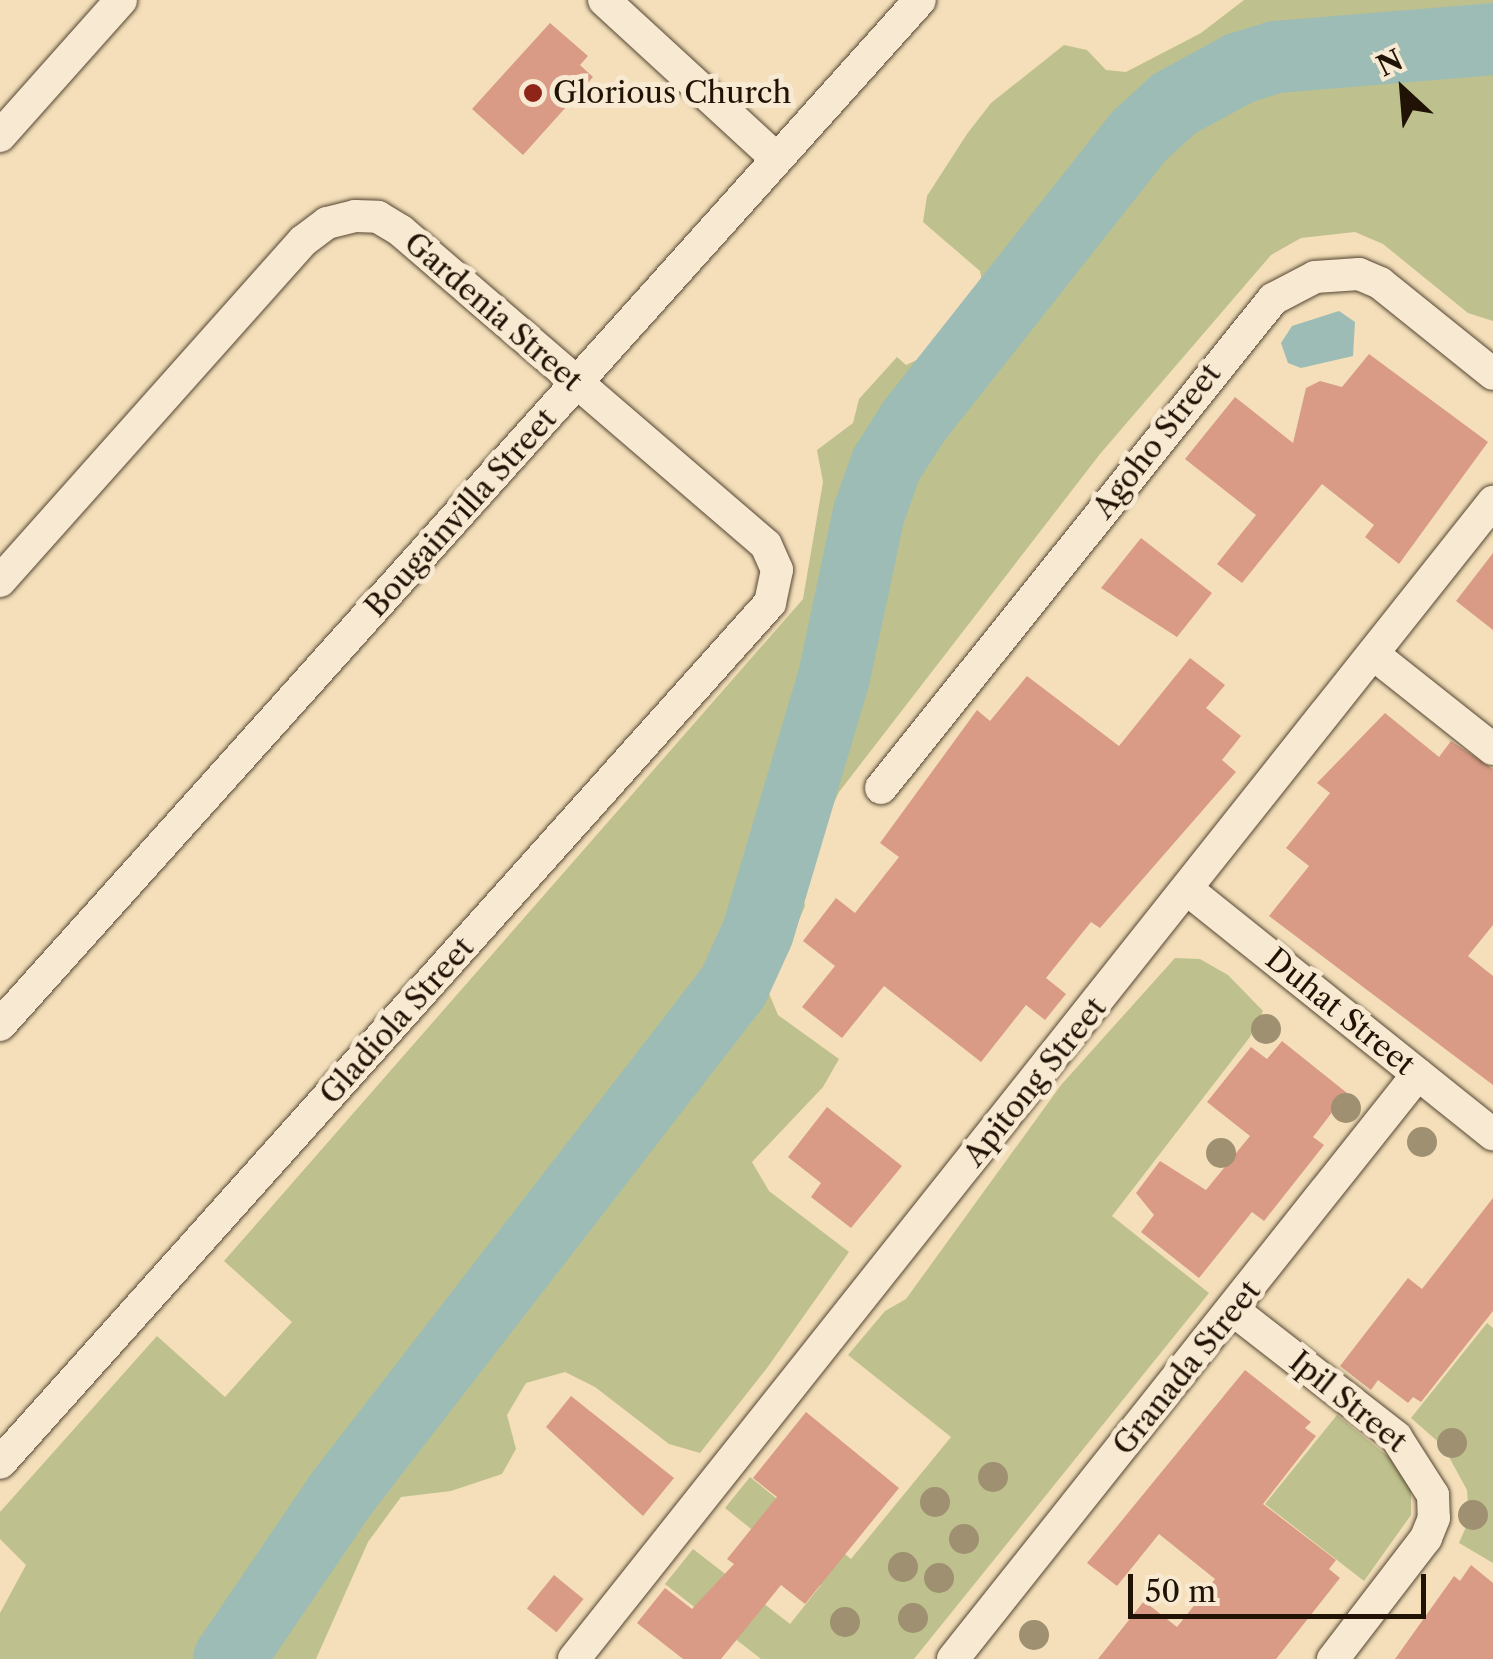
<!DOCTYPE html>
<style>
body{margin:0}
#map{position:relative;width:1493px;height:1659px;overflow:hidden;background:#f4dfba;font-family:"Libre Caslon Text",serif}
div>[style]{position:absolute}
.green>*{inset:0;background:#bec18d}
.water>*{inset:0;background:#9cbcb5}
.river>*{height:72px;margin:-36px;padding:0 36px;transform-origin:36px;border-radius:36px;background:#9cbcb5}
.building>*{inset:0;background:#d99b85;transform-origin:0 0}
.roads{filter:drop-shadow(0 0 2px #554632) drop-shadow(0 0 2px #554632)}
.minor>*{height:32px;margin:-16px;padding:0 16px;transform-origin:16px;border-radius:16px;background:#f8ead2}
.trees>*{width:30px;height:30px;margin:-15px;border-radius:50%;background:#9e9071}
.dots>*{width:28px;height:28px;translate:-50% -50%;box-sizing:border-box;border:5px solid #f8ead2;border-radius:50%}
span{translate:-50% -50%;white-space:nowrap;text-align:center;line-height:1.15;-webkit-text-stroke:10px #f8ead2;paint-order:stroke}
.poi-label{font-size:30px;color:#201305}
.left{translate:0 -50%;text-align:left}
.street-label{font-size:30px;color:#201305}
.north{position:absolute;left:1353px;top:40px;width:100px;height:100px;-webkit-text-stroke:8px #f8ead2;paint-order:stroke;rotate:334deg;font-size:28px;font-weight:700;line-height:40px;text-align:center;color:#201305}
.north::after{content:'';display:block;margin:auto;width:35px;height:45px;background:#201305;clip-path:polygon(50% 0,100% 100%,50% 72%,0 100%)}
.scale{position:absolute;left:1128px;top:1574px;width:298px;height:45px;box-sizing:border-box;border:5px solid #201305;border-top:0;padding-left:12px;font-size:30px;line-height:35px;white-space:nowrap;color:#201305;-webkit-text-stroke:8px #f8ead2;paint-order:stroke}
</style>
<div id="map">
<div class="green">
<div style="clip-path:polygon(1244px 0,1493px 0,1493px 321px,1468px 313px,1383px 244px,1355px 232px,1301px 238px,1271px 255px,1100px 454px,839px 792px,810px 853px,800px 882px,805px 906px,768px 991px,778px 1015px,839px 1059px,823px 1087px,752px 1162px,769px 1191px,849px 1252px,767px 1368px,700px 1453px,669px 1444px,595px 1387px,565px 1372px,526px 1383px,507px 1415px,516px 1449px,502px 1474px,451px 1491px,401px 1497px,368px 1542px,316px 1659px,0 1659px,0 1613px,26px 1565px,0 1539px,0 1512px,157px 1336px,225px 1397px,292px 1322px,224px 1261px,803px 599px,823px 482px,817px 450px,853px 423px,859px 399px,897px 357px,906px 365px,919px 359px,973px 314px,983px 286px,980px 271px,923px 222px,927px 196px,967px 134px,991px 103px,1064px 45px,1087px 50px,1106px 70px,1126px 72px,1201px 33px)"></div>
<div style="clip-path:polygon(1175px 958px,1200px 959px,1228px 975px,1263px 1011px,1250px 1037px,1112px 1216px,1209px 1293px,914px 1659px,761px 1659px,665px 1584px,693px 1549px,790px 1624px,821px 1585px,725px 1508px,750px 1477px,851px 1559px,951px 1437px,848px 1355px,885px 1311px,906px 1299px,1061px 1085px)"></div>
<div style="clip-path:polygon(1487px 1323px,1493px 1328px,1493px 1563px,1459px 1543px,1469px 1520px,1467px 1490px,1443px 1446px,1411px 1418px)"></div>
<div style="clip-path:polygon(1337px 1415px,1401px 1467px,1411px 1487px,1411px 1515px,1364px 1581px,1265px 1504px)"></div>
</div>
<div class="water">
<div style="clip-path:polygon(1339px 311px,1355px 322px,1353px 356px,1301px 368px,1288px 363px,1281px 343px,1292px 326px)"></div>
</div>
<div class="river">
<div style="left:229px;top:1659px;width:199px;rotate:-55.8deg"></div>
<div style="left:341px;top:1494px;width:641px;rotate:-52.29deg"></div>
<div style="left:733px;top:987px;width:60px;rotate:-65.6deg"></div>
<div style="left:758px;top:932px;width:266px;rotate:-73.4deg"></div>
<div style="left:834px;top:677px;width:168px;rotate:-78deg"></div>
<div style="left:869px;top:513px;width:51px;rotate:-70.5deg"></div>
<div style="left:886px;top:465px;width:52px;rotate:-57.5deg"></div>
<div style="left:914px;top:421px;width:363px;rotate:-51.7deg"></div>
<div style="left:1139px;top:136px;width:47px;rotate:-42.4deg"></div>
<div style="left:1174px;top:104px;width:75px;rotate:-28.6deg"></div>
<div style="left:1240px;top:68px;width:38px;rotate:-17deg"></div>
<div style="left:1276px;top:57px;width:218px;rotate:-4.7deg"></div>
</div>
<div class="building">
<div style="clip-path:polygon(550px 23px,588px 56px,580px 65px,593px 77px,523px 155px,472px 109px)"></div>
<div style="clip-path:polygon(1369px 354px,1488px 442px,1399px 564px,1365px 537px,1374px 525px,1322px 484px,1242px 583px,1217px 564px,1256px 515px,1185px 459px,1235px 397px,1293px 443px,1306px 388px,1320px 381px,1342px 387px)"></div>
<div style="clip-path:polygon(1141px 538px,1212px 593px,1177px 637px,1101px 588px)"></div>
<div style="clip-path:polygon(1493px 553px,1493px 630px,1456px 601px)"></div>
<div style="clip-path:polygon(1190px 658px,1225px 685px,1206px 708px,1241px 736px,1222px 760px,1236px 772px,1100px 928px,1091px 922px,1046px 978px,1066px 994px,1045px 1020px,1026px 1005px,981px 1062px,884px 986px,842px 1038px,802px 1007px,835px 966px,803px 941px,836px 898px,855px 913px,899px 857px,880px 843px,977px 710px,990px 721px,1027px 676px,1119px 746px)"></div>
<div style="clip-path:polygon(1385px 713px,1439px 757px,1451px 741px,1493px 769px,1493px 925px,1468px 956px,1493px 976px,1493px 1085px,1269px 916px,1309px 866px,1286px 848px,1330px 793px,1317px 783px)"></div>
<div style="clip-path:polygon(1282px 1041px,1347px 1093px,1313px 1137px,1324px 1145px,1264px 1221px,1252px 1212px,1199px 1278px,1141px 1232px,1154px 1215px,1136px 1193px,1160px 1161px,1206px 1190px,1250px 1136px,1207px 1102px,1251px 1047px,1267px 1059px)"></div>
<div style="clip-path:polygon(827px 1107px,902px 1166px,851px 1228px,811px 1197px,821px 1183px,788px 1157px)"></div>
<div style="clip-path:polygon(1493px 1198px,1493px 1311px,1421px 1402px,1413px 1397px,1408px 1403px,1378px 1380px,1371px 1390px,1340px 1366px,1408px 1278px,1422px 1289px)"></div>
<div style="clip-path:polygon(1245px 1370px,1311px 1422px,1305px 1428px,1316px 1436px,1263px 1504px,1336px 1560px,1329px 1569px,1340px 1578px,1276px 1659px,1098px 1659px,1144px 1601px,1177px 1627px,1215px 1579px,1159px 1534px,1117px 1586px,1087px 1563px)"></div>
<div style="clip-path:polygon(571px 1396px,674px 1478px,643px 1516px,546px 1427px)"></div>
<div style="clip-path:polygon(806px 1412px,899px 1488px,805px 1604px,781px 1585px,721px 1659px,683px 1659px,637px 1623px,665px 1588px,692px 1609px,734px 1564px,727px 1559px,777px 1497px,753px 1478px)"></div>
<div style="clip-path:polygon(1471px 1565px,1493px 1583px,1493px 1659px,1395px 1659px,1454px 1576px,1460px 1581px)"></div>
<div style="left:554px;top:1575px;width:38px;height:43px;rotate:39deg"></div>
</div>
<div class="roads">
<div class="minor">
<div style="left:604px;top:0;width:234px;rotate:42.6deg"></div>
<div style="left:0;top:136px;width:182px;rotate:-48.3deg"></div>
<div style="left:0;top:581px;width:455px;rotate:-48.3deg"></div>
<div style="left:303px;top:241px;width:30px;rotate:-37deg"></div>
<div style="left:327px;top:223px;width:29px;rotate:-14deg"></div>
<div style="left:355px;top:216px;width:23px;rotate:2deg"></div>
<div style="left:378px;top:217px;width:27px;rotate:31deg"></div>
<div style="left:401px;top:231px;width:481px;rotate:40.7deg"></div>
<div style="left:766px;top:545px;width:27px;rotate:66deg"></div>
<div style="left:777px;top:570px;width:34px;rotate:102deg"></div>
<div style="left:770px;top:603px;width:1154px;rotate:131.84deg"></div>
<div style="left:1373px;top:654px;width:153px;rotate:38.4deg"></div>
<div style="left:881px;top:788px;width:627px;rotate:-51.28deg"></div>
<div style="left:1273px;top:299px;width:47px;rotate:-27.6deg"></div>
<div style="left:1315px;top:277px;width:44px;rotate:-3.9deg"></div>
<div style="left:1359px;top:274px;width:23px;rotate:23deg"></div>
<div style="left:1380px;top:283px;width:145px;rotate:38.8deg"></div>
<div style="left:1188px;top:890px;width:391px;rotate:38.7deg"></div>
<div style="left:0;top:1025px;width:1377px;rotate:-48.09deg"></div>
<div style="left:1233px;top:1310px;width:207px;rotate:37.9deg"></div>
<div style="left:1396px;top:1437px;width:69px;rotate:57.5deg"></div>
<div style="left:1433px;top:1495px;width:23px;rotate:88deg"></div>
<div style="left:1434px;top:1518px;width:22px;rotate:112deg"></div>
<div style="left:1426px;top:1538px;width:153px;rotate:127.5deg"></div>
<div style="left:574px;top:1659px;width:1478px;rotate:-51.54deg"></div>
<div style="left:953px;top:1659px;width:747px;rotate:-51.52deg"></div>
</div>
</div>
<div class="trees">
<div style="left:1266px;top:1029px"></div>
<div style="left:1346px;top:1108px"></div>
<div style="left:1422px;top:1142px"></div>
<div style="left:1221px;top:1153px"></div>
<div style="left:1452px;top:1443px"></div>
<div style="left:993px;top:1477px"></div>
<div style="left:935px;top:1502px"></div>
<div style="left:1473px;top:1515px"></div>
<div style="left:964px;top:1539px"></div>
<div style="left:903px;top:1567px"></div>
<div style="left:939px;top:1578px"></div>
<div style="left:913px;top:1618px"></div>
<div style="left:845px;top:1622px"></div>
<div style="left:1034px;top:1635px"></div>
</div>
<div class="dots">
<div style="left:533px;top:93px;background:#8f2418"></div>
</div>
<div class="poi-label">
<span class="left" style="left:553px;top:93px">Glorious Church</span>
</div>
<div class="street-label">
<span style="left:493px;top:312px;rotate:41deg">Gardenia Street</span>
<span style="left:1157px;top:441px;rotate:-52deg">Agoho Street</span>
<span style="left:461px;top:513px;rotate:-48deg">Bougainvilla Street</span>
<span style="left:1340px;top:1012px;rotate:39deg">Duhat Street</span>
<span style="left:397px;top:1021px;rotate:-48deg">Gladiola Street</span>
<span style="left:1035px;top:1082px;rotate:-51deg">Apitong Street</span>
<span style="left:1187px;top:1368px;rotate:-51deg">Granada Street</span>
<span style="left:1348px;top:1402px;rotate:39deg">Ipil Street</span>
</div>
<div class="north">N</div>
<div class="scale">50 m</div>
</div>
